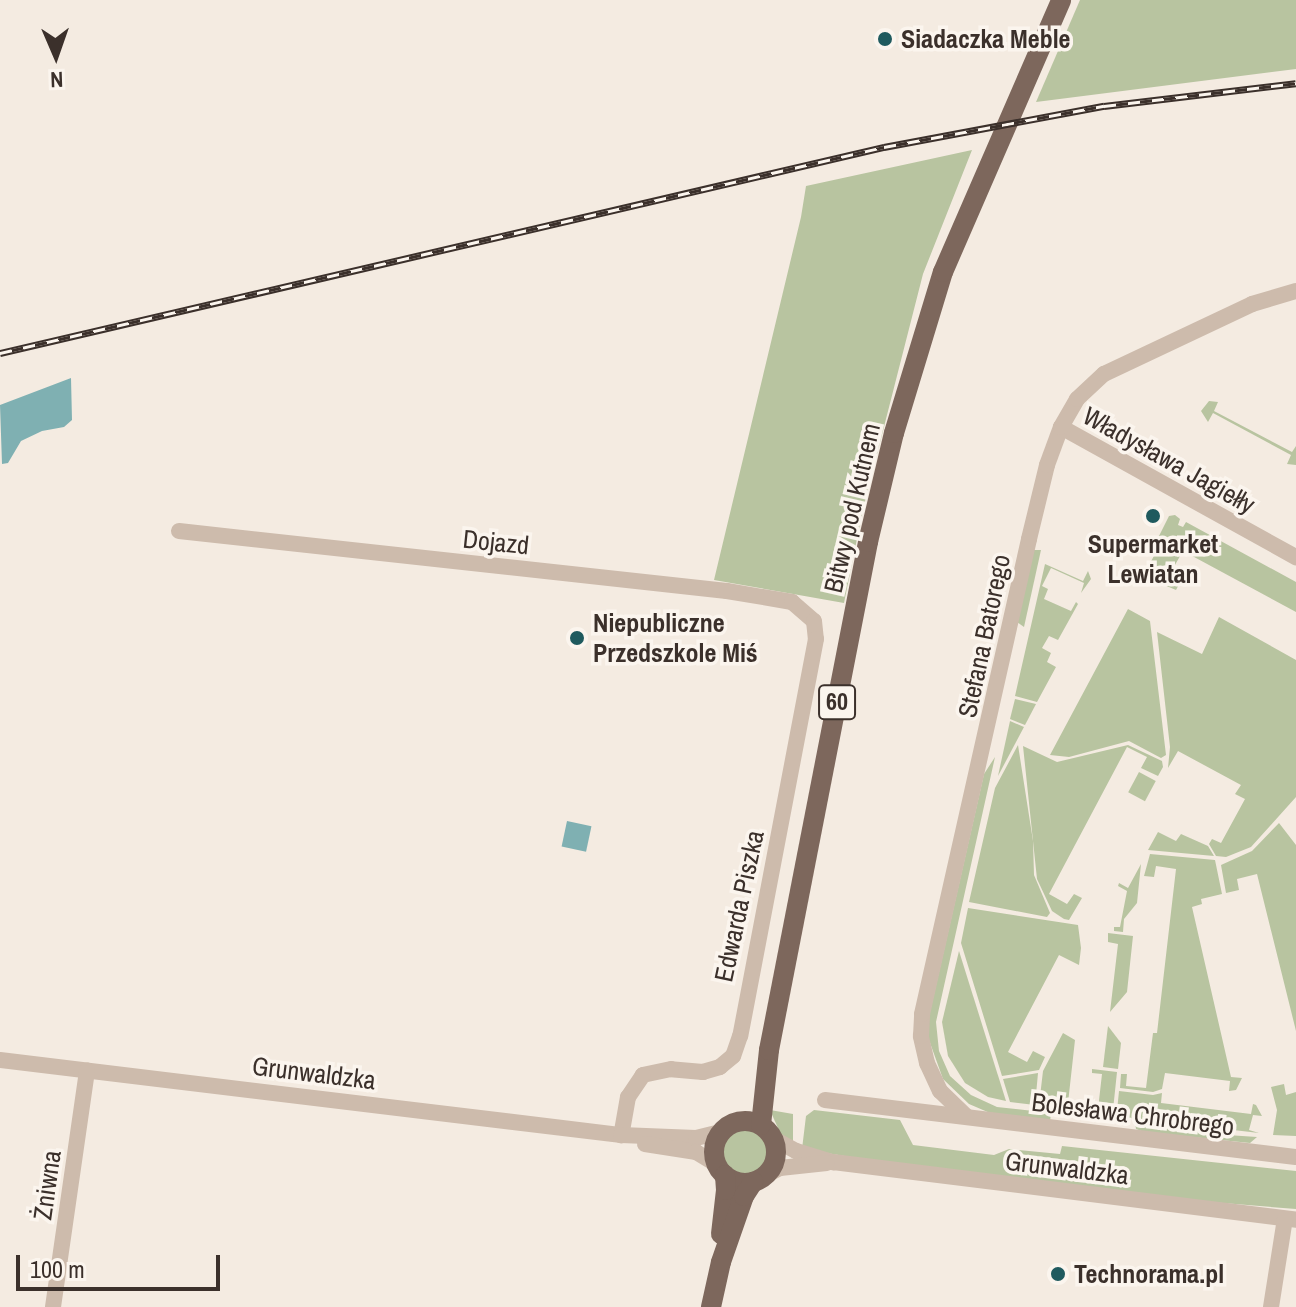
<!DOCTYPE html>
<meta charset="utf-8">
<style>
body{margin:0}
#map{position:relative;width:1296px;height:1307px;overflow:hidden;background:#f4ebe1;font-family:"Archivo Narrow",sans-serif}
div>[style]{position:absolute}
.green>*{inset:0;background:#b8c4a0;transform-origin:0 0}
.round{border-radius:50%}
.water>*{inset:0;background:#7fb0b2;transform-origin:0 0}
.minor>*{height:16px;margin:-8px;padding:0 8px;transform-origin:8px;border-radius:8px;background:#cdbbac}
.major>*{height:20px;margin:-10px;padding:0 10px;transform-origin:10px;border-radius:10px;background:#7d675c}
.major>.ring{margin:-10px;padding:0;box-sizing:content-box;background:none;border:20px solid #7d675c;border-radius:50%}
.rail>*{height:7px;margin-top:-3.5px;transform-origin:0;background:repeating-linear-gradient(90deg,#fbf5ee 0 12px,#3b302b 0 24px);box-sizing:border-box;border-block:2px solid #3b302b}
.dots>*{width:22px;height:22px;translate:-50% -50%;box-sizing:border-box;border:4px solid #fbf5ee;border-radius:50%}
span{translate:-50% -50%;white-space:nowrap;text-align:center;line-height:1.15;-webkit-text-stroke:7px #fbf5ee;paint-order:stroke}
.shield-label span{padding:2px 6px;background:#fbf5ee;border:2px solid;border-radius:6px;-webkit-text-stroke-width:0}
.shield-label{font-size:24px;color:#3b302b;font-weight:700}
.poi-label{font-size:26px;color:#3b302b;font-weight:700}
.left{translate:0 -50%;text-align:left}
.street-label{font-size:26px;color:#3b302b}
.north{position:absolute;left:16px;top:16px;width:80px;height:80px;-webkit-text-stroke:6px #fbf5ee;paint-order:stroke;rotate:178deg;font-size:22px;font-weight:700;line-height:32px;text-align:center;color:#3b302b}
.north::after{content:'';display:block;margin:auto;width:28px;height:36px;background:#3b302b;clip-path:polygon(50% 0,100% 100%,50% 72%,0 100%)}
.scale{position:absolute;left:16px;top:1255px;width:204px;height:36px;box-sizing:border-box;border:4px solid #3b302b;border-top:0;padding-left:10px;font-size:24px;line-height:28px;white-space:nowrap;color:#3b302b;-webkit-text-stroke:6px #fbf5ee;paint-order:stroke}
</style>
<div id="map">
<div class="green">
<div style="clip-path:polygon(1080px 0,1296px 0,1296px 69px,1036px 102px)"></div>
<div style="clip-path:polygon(972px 150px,923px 274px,863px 509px,844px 603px,714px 580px,801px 217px,806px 186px)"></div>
<div style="clip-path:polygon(1209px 401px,1218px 402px,1214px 411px,1292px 452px,1296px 446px,1296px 465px,1287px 464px,1291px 455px,1213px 413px,1208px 422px,1201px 411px)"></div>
<div style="clip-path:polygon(1175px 515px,1180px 519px,1178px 525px,1183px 527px,1186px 522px,1296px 582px,1296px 612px,1183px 551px,1172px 570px,1183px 577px,1176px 590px,1143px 576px,1161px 543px,1157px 540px,1169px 516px)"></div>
<div style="clip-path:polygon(1034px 550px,1041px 550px,1024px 627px,1017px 622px)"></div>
<div style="clip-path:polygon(1045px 564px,1083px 581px,1088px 571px,1091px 579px,1081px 593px,1084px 583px,1051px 568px,1042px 586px,1048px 589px,1044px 599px,1071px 611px,1076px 602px,1078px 604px,1058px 640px,1049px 636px,1042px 648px,1051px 653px,1047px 662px,1056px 667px,1037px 702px,1015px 696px)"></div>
<div style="clip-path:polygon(1128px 609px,1150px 621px,1166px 755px,1161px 758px,1129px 741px,1069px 757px,1050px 755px)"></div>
<div style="clip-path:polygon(1219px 617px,1296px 660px,1296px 797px,1251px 847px,1226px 857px,1216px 856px,1209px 844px,1212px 839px,1221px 843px,1245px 799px,1235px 794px,1241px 785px,1178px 751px,1168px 768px,1170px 747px,1157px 632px,1202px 654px)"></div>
<div style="clip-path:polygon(1015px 699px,1036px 704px,1025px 725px,1010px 719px)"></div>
<div style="clip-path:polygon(1010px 721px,1024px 727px,998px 776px)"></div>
<div style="clip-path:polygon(1018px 745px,1033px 841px,1034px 875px,1050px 913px,1047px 917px,969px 902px,995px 788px)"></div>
<div style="clip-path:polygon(1128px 745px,1162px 761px,1163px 767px,1158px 776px,1141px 768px,1147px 757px,1127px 747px,1049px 894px,1067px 904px,1074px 894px,1082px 898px,1069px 920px,1064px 919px,1052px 911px,1037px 879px,1023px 746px,1057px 762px)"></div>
<div style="clip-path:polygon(995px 757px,936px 1022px,939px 1051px,950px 1076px,971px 1095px,997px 1107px,1051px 1113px,1050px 1122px,990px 1113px,969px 1104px,943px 1079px,929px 1040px,929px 1016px,984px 774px)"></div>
<div style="left:1139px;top:772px;width:19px;height:23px;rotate:28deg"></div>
<div style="clip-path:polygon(1279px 823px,1296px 845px,1296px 1031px,1257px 874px,1237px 879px,1239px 890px,1226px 893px,1221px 865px,1252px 851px)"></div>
<div style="clip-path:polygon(1158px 832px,1176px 841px,1181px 834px,1208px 846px,1214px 856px,1148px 850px)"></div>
<div style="clip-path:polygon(1150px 854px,1215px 860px,1222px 894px,1201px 899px,1202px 904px,1192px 907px,1231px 1077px,1242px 1078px,1236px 1090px,1229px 1091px,1230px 1081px,1165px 1073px,1162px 1089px,1153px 1092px,1120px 1088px,1121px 1074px,1127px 1074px,1126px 1086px,1146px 1088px,1153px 1033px,1157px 1033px,1176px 869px,1156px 866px,1154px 877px,1144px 876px)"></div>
<div style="clip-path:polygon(1141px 864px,1137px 903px,1124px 919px,1123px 932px,1114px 931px,1114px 927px,1120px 927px,1127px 891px,1118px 886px,1119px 883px,1128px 888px)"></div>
<div style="clip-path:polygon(968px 908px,1078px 925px,1081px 948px,1079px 965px,1059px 955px,1008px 1052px,1027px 1062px,1033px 1051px,1045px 1057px,1039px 1070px,1002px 1076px,961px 943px)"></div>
<div style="clip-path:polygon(1108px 933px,1133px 936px,1127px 992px,1110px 1012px,1118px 944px,1108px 942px)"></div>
<div style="clip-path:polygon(959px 951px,1006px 1101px,988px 1097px,965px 1083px,948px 1056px,942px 1022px)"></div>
<div style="clip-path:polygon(1108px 1026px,1121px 1043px,1118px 1069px,1103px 1067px)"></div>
<div style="clip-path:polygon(1063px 1033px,1075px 1040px,1068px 1103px,1077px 1105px,1077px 1110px,1039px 1105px,1043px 1071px)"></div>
<div style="clip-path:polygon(1092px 1069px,1117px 1072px,1113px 1110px,1107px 1115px,1087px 1112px,1087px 1108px,1098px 1109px,1102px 1074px,1092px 1073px)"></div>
<div style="clip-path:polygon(1038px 1073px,1035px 1105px,1010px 1102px,1003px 1079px)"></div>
<div style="clip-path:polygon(1284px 1084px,1286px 1095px,1296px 1092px,1296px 1136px,1273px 1135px,1277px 1110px,1271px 1087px)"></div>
<div style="clip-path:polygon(1119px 1091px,1153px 1095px,1162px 1093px,1161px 1103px,1251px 1114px,1253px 1104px,1256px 1105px,1262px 1116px,1253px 1115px,1249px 1130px,1259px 1133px,1122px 1117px,1117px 1111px)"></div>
<div style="clip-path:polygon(770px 1110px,793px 1114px,793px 1144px,781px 1135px)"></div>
<div style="clip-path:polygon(814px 1110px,900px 1120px,913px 1145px,994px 1155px,1009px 1149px,1060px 1154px,1062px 1146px,1296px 1171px,1296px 1209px,1161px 1198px,875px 1161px,802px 1149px,806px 1116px)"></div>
<div style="clip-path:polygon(1135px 1122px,1227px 1135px,1257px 1137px,1250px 1143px,1144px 1132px,1136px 1129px)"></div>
<div class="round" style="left:723px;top:1130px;width:44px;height:44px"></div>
</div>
<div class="water">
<div style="clip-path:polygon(71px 378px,72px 420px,64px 427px,42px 431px,21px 441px,8px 463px,2px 464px,0 405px)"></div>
<div style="left:567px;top:821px;width:25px;height:26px;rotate:12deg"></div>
</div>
<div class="minor">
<div style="left:1061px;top:427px;width:269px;rotate:29deg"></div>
<div style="left:179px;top:531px;width:551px;rotate:6.25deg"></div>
<div style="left:727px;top:591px;width:66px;rotate:9.6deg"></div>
<div style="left:792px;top:602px;width:29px;rotate:41deg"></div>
<div style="left:814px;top:621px;width:18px;rotate:84deg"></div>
<div style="left:816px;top:639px;width:404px;rotate:100.8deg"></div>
<div style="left:740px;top:1036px;width:21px;rotate:109deg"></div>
<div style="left:733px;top:1056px;width:17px;rotate:140deg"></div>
<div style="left:720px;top:1067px;width:18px;rotate:164deg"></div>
<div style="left:703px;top:1072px;width:32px;rotate:-175deg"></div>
<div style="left:671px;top:1069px;width:29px;rotate:168deg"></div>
<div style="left:643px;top:1075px;width:27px;rotate:124deg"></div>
<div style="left:628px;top:1097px;width:39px;rotate:100deg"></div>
<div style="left:0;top:1060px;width:626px;rotate:6.89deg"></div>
<div style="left:621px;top:1135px;width:75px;rotate:2.3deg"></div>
<div style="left:696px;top:1138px;width:25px;rotate:-14deg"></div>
<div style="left:825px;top:1100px;width:474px;rotate:6.9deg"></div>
<div style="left:966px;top:1116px;width:36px;rotate:-136deg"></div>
<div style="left:940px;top:1091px;width:31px;rotate:-115deg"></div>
<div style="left:927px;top:1063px;width:28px;rotate:-103deg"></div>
<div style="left:921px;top:1036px;width:22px;rotate:-87deg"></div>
<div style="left:922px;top:1014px;width:487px;rotate:-77.3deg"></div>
<div style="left:1029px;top:539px;width:76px;rotate:-76.3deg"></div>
<div style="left:1047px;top:465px;width:40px;rotate:-69.8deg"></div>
<div style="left:1061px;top:427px;width:32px;rotate:-60deg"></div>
<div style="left:1077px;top:399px;width:37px;rotate:-43deg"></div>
<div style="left:1104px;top:374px;width:164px;rotate:-25.3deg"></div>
<div style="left:1252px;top:304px;width:46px;rotate:-16.5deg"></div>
<div style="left:774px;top:1139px;width:25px;rotate:29deg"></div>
<div style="left:796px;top:1151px;width:39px;rotate:17deg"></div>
<div style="left:833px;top:1162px;width:467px;rotate:7.1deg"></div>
<div style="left:645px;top:1144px;width:52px;rotate:8.9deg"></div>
<div style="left:696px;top:1152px;width:23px;rotate:31deg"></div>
<div style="left:768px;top:1174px;width:13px;rotate:-27deg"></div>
<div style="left:780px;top:1168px;width:47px;rotate:-6.1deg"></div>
<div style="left:53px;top:1307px;width:239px;rotate:-81.8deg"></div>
<div style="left:1271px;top:1307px;width:89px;rotate:-81deg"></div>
</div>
<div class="major">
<div class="ring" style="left:714px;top:1121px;width:42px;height:42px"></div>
<div style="left:761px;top:1125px;width:75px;rotate:-83.9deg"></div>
<div style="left:769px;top:1050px;width:518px;rotate:-78.97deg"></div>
<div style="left:868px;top:542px;width:112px;rotate:-76.6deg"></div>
<div style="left:894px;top:433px;width:168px;rotate:-73.1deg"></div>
<div style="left:943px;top:272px;width:296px;rotate:-66.5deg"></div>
<div style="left:721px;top:1234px;width:44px;rotate:-83.5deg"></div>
<div style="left:726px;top:1190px;width:15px;rotate:-94deg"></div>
<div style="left:711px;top:1307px;width:46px;rotate:-77.5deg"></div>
<div style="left:721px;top:1262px;width:70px;rotate:-70.8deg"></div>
<div style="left:744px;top:1196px;width:17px;rotate:-57deg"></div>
</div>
<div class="rail">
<div style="left:0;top:353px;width:908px;rotate:-13.12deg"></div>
<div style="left:884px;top:147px;width:224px;rotate:-10.6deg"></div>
<div style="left:1104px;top:106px;width:193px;rotate:-6.8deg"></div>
</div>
<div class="dots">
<div style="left:885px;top:39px;background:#1f5a5e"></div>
<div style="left:1153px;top:516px;background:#1f5a5e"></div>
<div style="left:577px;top:638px;background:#1f5a5e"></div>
<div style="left:1058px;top:1274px;background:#1f5a5e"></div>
</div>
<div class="shield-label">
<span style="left:837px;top:702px">60</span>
</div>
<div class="poi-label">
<span class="left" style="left:901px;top:39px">Siadaczka Meble</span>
<span style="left:1153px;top:559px">Supermarket<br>Lewiatan</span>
<span class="left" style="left:593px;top:638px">Niepubliczne<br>Przedszkole Miś</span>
<span class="left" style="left:1074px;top:1274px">Technorama.pl</span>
</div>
<div class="street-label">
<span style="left:1169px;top:460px;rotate:29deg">Władysława Jagiełły</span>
<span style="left:852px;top:508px;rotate:-77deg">Bitwy pod Kutnem</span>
<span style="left:496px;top:542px;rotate:6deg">Dojazd</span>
<span style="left:984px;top:636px;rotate:-78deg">Stefana Batorego</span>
<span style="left:739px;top:906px;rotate:-78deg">Edwarda Piszka</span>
<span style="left:314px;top:1073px;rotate:7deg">Grunwaldzka</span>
<span style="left:1133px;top:1114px;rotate:7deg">Bolesława Chrobrego</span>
<span style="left:1067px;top:1168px;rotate:7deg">Grunwaldzka</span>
<span style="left:47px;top:1185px;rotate:-82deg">Żniwna</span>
</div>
<div class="north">N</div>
<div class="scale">100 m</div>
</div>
